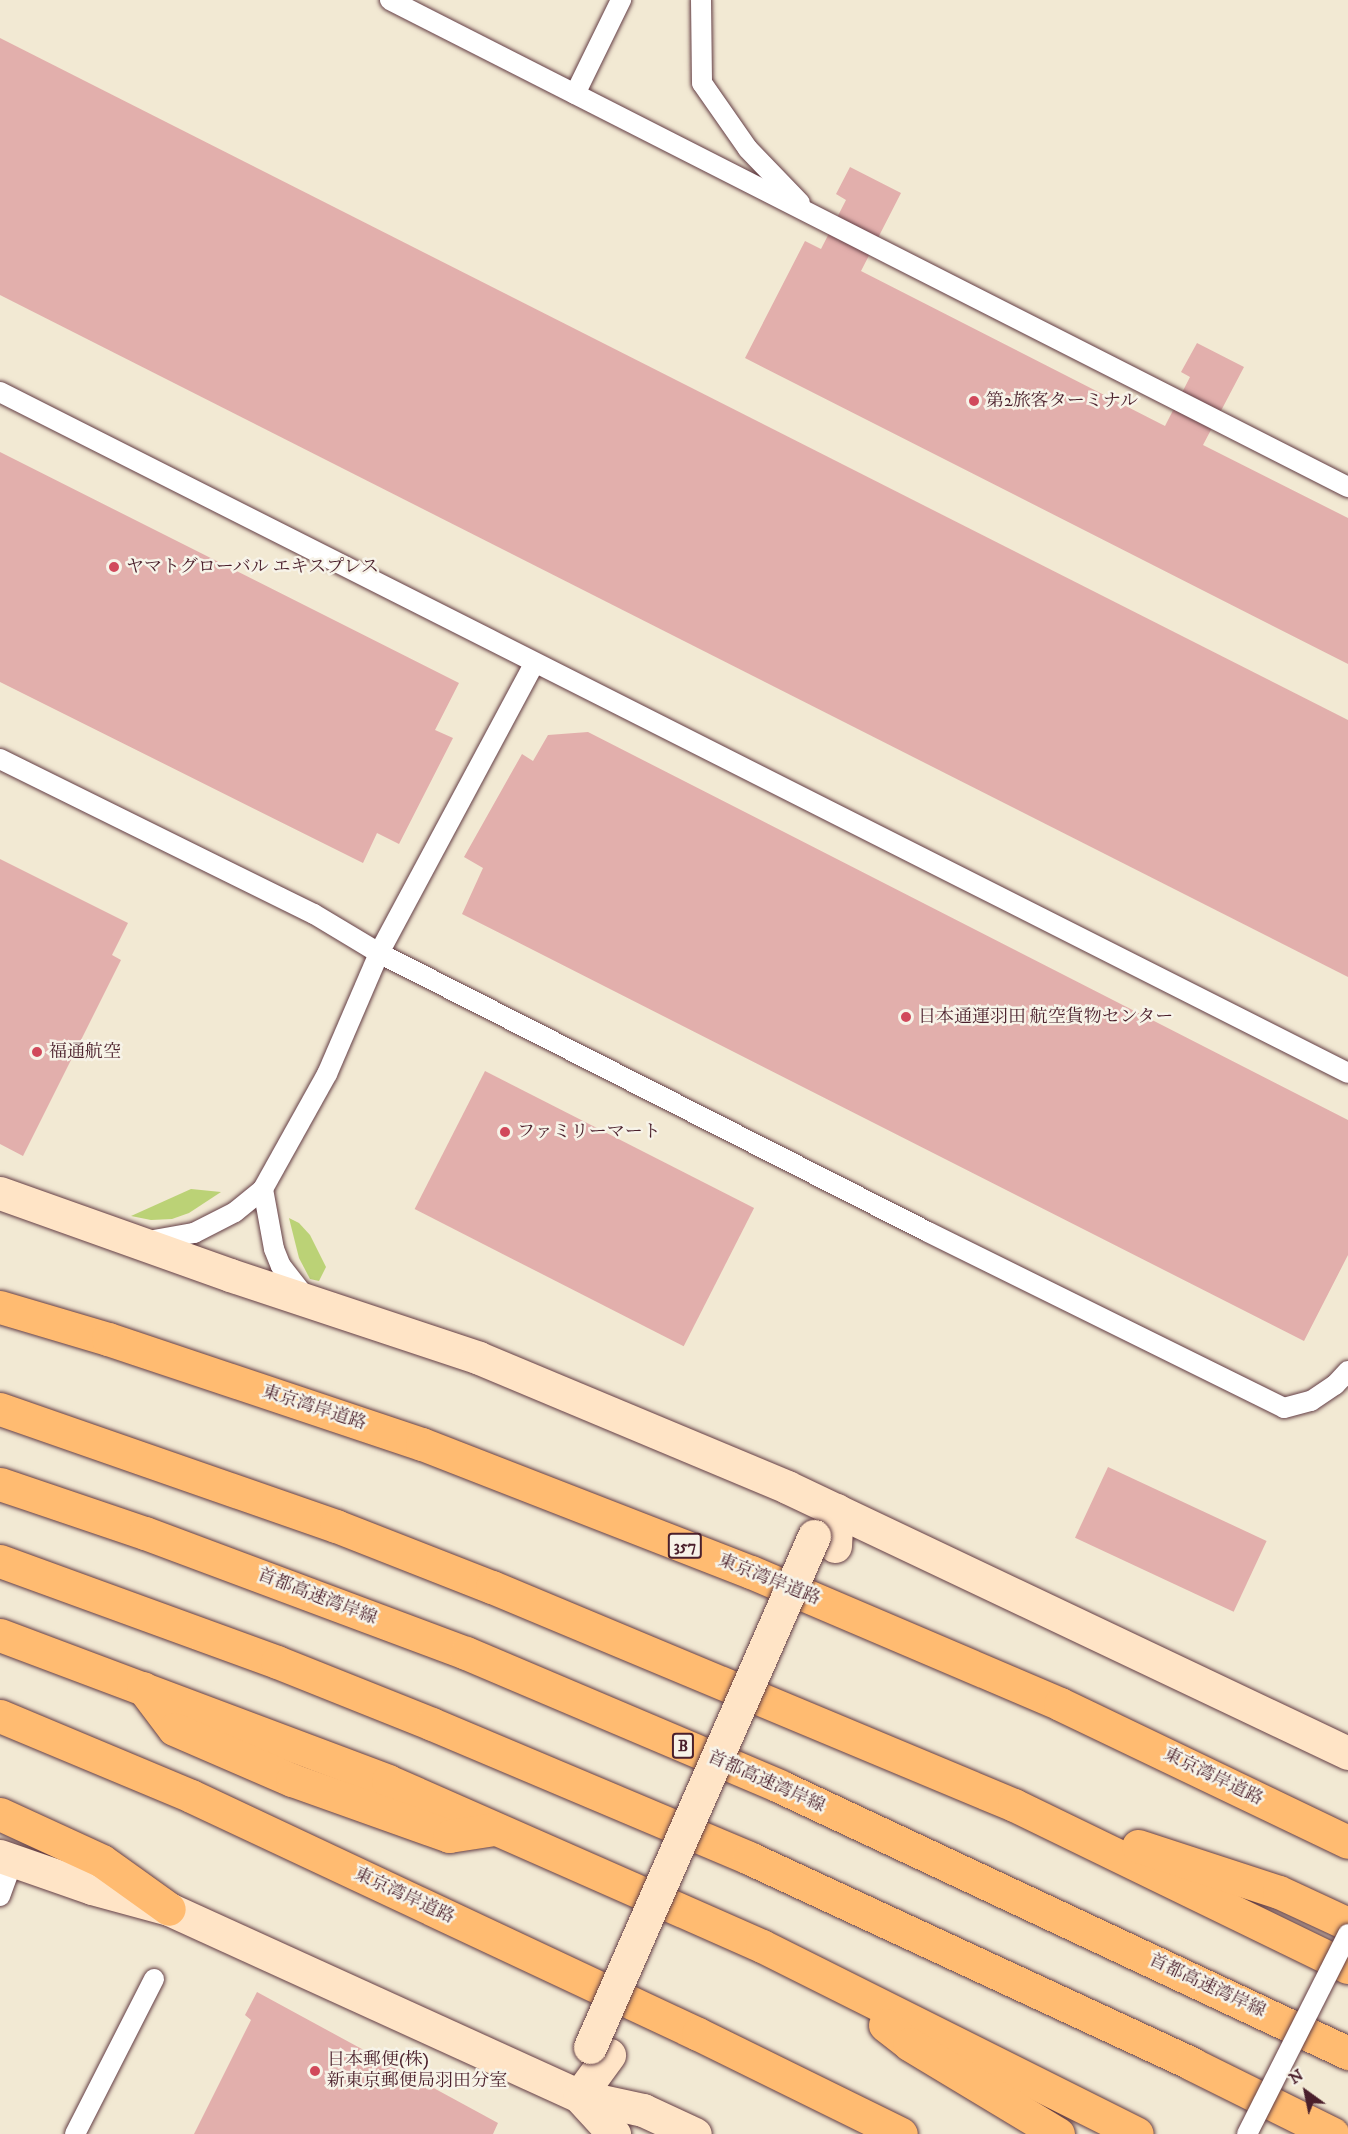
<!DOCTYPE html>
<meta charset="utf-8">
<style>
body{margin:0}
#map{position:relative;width:1348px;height:2134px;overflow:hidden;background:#f2e9d3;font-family:"IM FELL DW Pica","Noto Serif JP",serif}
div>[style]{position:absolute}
.green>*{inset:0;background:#bbd276}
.building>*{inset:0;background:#e2afac;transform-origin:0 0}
.roads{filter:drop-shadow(0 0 2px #633d44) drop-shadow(0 0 2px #633d44)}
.lane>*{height:20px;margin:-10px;padding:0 10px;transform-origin:10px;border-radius:10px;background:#fff}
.secondary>*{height:33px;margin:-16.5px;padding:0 16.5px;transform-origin:16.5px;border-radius:16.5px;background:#ffe4c6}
.highway>*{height:33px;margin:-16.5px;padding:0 16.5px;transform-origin:16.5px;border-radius:16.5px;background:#ffbb71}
.bridges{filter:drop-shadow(0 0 2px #633d44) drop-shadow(0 0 2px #633d44)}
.lane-bridge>*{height:20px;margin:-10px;padding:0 10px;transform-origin:10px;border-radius:10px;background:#fff}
.secondary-bridge>*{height:33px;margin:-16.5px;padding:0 16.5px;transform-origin:16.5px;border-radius:16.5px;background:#ffe4c6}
.dots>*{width:16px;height:16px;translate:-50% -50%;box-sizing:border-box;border:3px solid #f7f3e8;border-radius:50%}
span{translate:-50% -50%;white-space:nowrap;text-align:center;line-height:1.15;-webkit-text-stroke:5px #f7f3e8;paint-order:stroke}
.shield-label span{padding:2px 4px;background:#f7f3e8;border:2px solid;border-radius:4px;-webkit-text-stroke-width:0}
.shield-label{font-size:16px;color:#4a1f2b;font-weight:700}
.poi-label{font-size:18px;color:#4a1f2b}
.left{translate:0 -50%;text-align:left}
.street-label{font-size:18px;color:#4a1f2b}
.north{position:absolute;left:1276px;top:2062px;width:60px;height:60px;-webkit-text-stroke:4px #f7f3e8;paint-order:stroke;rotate:327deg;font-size:16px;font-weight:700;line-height:24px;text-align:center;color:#4a1f2b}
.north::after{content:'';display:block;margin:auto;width:21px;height:27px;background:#4a1f2b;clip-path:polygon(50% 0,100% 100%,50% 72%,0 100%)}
</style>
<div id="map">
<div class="green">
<div style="clip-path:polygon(191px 1189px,221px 1192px,189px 1213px,172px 1219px,151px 1220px,131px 1216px)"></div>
<div style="clip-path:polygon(289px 1218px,299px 1223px,310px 1235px,326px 1267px,319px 1281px,310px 1279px,299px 1258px)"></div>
</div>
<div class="building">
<div style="clip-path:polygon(0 38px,1348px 720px,1348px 977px,0 295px)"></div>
<div style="clip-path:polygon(850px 167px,901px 193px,861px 271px,1165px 426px,1190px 377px,1181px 372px,1197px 343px,1244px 367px,1203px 445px,1348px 518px,1348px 664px,745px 358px,805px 241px,821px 249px,846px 200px,836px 194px)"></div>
<div style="clip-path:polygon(0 452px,459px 683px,435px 730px,453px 738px,399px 844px,377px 833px,363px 863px,0 682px)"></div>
<div style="clip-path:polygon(588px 732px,1348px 1120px,1348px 1255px,1304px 1341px,462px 914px,483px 868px,464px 857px,522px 754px,533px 761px,548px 735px)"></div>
<div style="clip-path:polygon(0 859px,128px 923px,112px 955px,121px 960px,23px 1156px,0 1144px)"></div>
<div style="left:485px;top:1071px;width:302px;height:155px;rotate:27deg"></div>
<div style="left:1108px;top:1467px;width:175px;height:78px;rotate:25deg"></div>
<div style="clip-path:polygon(257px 1992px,498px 2123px,493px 2134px,194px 2134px,251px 2020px,245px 2015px)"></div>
</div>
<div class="roads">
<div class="lane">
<div style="left:390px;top:0;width:1075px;rotate:26.95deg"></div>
<div style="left:701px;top:0;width:83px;rotate:89.3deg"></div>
<div style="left:702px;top:83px;width:80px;rotate:55.1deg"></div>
<div style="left:748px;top:149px;width:75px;rotate:46.1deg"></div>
<div style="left:575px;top:94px;width:105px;rotate:-63.9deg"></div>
<div style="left:0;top:392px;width:1510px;rotate:26.8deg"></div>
<div style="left:0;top:759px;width:350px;rotate:26.3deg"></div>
<div style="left:314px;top:914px;width:76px;rotate:31deg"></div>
<div style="left:379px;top:953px;width:616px;rotate:26.94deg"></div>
<div style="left:928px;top:1232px;width:397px;rotate:26.3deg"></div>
<div style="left:1284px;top:1408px;width:28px;rotate:-15deg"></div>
<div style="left:1311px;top:1401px;width:29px;rotate:-34deg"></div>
<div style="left:1335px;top:1385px;width:19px;rotate:-47deg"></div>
<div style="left:263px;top:1189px;width:61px;rotate:79.6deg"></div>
<div style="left:274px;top:1249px;width:18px;rotate:68deg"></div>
<div style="left:281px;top:1266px;width:37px;rotate:52deg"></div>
<div style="left:148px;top:1241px;width:47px;rotate:-9.9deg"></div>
<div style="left:194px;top:1233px;width:46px;rotate:-27.1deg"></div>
<div style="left:235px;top:1212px;width:36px;rotate:-39deg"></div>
<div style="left:263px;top:1189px;width:132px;rotate:-60.9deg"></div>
<div style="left:327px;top:1074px;width:132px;rotate:-66.7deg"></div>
<div style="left:379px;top:953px;width:328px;rotate:-61.8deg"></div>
<div style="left:0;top:1896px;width:37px;rotate:-70deg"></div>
<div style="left:75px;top:2134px;width:174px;rotate:-63deg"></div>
</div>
<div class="secondary">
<div style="left:0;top:1193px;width:244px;rotate:19.6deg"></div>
<div style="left:230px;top:1275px;width:262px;rotate:18.4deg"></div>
<div style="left:479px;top:1358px;width:334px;rotate:22.7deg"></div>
<div style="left:787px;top:1487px;width:621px;rotate:25.37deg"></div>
<div style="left:835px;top:1546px;width:36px;rotate:-87deg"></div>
<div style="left:0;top:1856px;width:97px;rotate:19.2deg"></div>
<div style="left:92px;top:1888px;width:80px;rotate:15.3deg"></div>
<div style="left:169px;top:1909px;width:451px;rotate:24.5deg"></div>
<div style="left:579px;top:2096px;width:66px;rotate:12.3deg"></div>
<div style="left:643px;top:2110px;width:57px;rotate:24.8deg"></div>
<div style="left:579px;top:2096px;width:52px;rotate:47.4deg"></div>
<div style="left:579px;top:2096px;width:51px;rotate:-53.8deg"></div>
</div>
<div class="highway">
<div style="left:0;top:1307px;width:113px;rotate:16.5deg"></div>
<div style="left:108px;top:1339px;width:331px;rotate:18.5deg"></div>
<div style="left:422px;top:1444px;width:353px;rotate:21.3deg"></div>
<div style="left:751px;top:1572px;width:336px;rotate:23.1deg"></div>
<div style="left:1060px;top:1704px;width:319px;rotate:25.6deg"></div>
<div style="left:0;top:1409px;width:356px;rotate:19.2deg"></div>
<div style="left:336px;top:1526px;width:168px;rotate:21.4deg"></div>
<div style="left:492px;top:1587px;width:566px;rotate:22.67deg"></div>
<div style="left:1014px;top:1805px;width:371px;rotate:25.9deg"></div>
<div style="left:0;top:1484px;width:153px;rotate:18.7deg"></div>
<div style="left:145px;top:1533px;width:343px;rotate:20.5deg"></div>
<div style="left:466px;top:1653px;width:340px;rotate:23deg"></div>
<div style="left:779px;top:1786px;width:629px;rotate:25.14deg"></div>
<div style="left:0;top:1561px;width:295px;rotate:20deg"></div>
<div style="left:277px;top:1662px;width:167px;rotate:21.8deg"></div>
<div style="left:432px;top:1724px;width:344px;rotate:22.9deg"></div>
<div style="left:749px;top:1858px;width:489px;rotate:24.9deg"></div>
<div style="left:1192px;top:2064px;width:157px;rotate:26.4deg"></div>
<div style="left:0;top:1635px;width:415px;rotate:20.6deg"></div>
<div style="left:388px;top:1781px;width:409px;rotate:23.8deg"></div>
<div style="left:762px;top:1946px;width:419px;rotate:26.6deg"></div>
<div style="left:143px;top:1688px;width:51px;rotate:52.9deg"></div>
<div style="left:174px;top:1729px;width:129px;rotate:23.4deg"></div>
<div style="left:292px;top:1780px;width:167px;rotate:19.6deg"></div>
<div style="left:449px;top:1836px;width:46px;rotate:-8.8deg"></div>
<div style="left:0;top:1716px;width:207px;rotate:22.7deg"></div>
<div style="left:191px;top:1796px;width:560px;rotate:25.15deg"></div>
<div style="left:698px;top:2034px;width:226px;rotate:26.2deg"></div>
<div style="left:0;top:1814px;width:112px;rotate:24.7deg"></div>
<div style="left:102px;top:1861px;width:82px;rotate:35.6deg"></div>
<div style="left:1138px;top:1846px;width:148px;rotate:18.1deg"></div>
<div style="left:1279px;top:1892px;width:76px;rotate:24.9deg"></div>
<div style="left:885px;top:2025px;width:31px;rotate:38deg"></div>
<div style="left:909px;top:2044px;width:174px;rotate:31.1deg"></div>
</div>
</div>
<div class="bridges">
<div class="lane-bridge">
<div style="left:1247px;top:2134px;width:224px;rotate:-63.2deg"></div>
</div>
<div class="secondary-bridge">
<div style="left:590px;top:2047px;width:558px;rotate:-66.33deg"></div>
</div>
</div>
<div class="dots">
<div style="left:974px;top:401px;background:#d1495b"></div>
<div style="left:114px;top:567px;background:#d1495b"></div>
<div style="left:906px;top:1017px;background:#d1495b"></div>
<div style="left:37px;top:1052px;background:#d1495b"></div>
<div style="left:505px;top:1132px;background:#d1495b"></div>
<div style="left:315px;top:2071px;background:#d1495b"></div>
</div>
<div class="shield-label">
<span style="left:685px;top:1546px">357</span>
<span style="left:683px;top:1746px">B</span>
</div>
<div class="poi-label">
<span class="left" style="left:986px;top:401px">第2旅客ターミナル</span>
<span class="left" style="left:126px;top:567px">ヤマトグローバル エキスプレス</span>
<span class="left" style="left:918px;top:1017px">日本通運羽田 航空貨物センター</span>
<span class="left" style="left:49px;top:1052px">福通航空</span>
<span class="left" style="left:517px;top:1132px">ファミリーマート</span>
<span class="left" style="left:327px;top:2071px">日本郵便(株)<br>新東京郵便局羽田分室</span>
</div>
<div class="street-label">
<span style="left:314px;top:1408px;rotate:18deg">東京湾岸道路</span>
<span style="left:769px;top:1580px;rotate:22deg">東京湾岸道路</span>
<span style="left:317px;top:1597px;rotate:21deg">首都高速湾岸線</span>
<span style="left:1213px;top:1777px;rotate:26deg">東京湾岸道路</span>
<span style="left:766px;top:1782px;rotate:24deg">首都高速湾岸線</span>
<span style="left:404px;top:1896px;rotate:25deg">東京湾岸道路</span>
<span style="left:1207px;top:1986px;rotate:25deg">首都高速湾岸線</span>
</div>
<div class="north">N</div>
</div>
